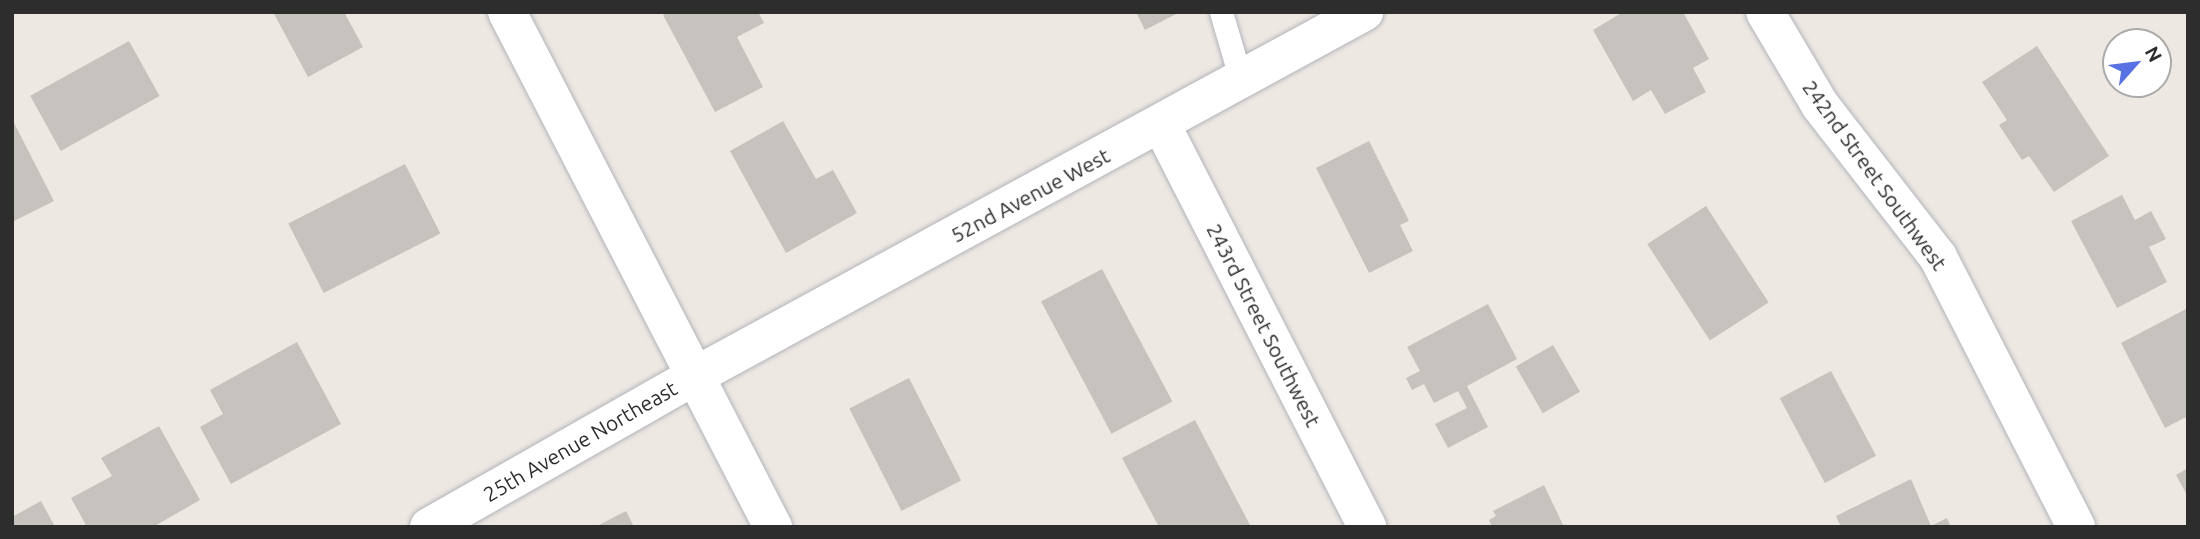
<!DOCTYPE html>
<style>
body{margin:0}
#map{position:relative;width:2200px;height:539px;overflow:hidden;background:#ede8e2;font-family:Ubuntu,sans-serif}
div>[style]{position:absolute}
.building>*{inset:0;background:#c6c2bd;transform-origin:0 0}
.roads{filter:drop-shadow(0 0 2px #b2b4bc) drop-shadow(0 0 2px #b2b4bc)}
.service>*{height:23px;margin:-11.5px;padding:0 11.5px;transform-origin:11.5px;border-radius:11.5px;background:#fff}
.minor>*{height:38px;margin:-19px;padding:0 19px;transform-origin:19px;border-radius:19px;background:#fff}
.tertiary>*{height:38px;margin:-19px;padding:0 19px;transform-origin:19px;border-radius:19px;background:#fff}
.secondary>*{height:38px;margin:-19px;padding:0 19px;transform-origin:19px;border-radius:19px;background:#fff}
span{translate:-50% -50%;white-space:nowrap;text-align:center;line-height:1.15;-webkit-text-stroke:6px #fff;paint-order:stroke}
.street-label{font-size:21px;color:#2d2d2d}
.frame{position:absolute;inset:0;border:14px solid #2d2d2d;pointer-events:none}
.north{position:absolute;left:2102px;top:28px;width:70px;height:70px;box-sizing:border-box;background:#fff;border:2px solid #ababab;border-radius:50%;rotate:62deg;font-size:19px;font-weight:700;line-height:28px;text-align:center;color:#2d2d2d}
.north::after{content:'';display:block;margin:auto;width:24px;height:32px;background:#5872e4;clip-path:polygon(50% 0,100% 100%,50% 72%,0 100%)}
</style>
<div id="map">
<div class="building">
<div style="clip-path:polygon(273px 12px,344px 12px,363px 47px,308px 77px)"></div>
<div style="clip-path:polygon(668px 12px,758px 12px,764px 23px,737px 37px,763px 87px,715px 112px,663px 15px)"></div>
<div style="clip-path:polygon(1136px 12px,1180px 12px,1145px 30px)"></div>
<div style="clip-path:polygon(1623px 12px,1683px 12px,1709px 59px,1693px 68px,1706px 92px,1665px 114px,1651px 90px,1633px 101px,1593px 30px)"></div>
<div style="left:129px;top:41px;width:63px;height:113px;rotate:61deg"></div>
<div style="clip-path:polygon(2037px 46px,2109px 156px,2054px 192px,2029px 156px,2022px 160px,1999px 125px,2007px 120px,1982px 82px)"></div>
<div style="clip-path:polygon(12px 119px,54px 201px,12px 222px)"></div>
<div style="clip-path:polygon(783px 121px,816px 179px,833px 170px,857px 213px,786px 253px,730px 151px)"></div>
<div style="clip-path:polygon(1369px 141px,1409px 221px,1400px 225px,1413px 251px,1369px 273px,1316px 168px)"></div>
<div style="left:405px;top:164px;width:78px;height:131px;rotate:63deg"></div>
<div style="clip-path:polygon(2122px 195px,2135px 220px,2151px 211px,2166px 239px,2149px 247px,2167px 282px,2117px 308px,2071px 221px)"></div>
<div style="left:1706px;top:206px;width:115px;height:70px;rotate:57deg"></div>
<div style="left:1102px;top:269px;width:150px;height:69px;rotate:62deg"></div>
<div style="clip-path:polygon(1488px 304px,1517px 359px,1467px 386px,1488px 427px,1448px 448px,1435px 424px,1467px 408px,1458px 391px,1434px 403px,1424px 384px,1412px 390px,1406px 378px,1420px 371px,1407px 347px)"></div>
<div style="clip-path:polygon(2188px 308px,2188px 416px,2165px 428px,2121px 343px)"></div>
<div style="clip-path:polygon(297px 342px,341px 424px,231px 484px,200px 427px,223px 414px,210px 390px)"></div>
<div style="left:1553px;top:345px;width:54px;height:43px;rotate:60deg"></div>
<div style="left:1831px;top:371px;width:96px;height:58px;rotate:62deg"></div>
<div style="left:909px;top:378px;width:115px;height:67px;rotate:63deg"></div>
<div style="clip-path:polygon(1195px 420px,1251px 527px,1159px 527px,1122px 458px)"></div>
<div style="clip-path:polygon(159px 426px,200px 500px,153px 527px,87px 527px,71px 498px,112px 476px,101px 458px)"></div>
<div style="clip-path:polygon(2188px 468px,2188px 497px,2176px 475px)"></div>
<div style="clip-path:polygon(1911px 479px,1931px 526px,1947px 518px,1951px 527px,1841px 527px,1836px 516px)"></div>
<div style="clip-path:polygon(1544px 485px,1564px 527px,1492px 527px,1489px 520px,1496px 516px,1493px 511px)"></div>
<div style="clip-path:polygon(41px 501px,55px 527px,12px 527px,12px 517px)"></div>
<div style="clip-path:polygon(626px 511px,634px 527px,595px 527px)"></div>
</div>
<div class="roads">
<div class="service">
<div style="left:1221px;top:12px;width:71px;rotate:73.6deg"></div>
</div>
<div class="minor">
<div style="left:1765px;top:12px;width:108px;rotate:59.4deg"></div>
<div style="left:1820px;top:105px;width:192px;rotate:52.2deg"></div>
<div style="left:1938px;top:257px;width:303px;rotate:62.9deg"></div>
<div style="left:1161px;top:124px;width:453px;rotate:62.9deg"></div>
<div style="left:695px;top:376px;width:762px;rotate:-28.55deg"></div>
</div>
<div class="tertiary">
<div style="left:429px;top:527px;width:306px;rotate:-29.6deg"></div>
</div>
<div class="secondary">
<div style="left:507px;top:12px;width:580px;rotate:62.68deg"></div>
</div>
</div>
<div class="street-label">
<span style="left:1875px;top:175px;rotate:54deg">242nd Street Southwest</span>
<span style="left:1030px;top:195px;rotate:-28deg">52nd Avenue West</span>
<span style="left:1264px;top:325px;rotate:63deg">243rd Street Southwest</span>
<span style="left:580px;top:441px;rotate:-30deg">25th Avenue Northeast</span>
</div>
<div class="frame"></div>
<div class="north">N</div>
</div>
